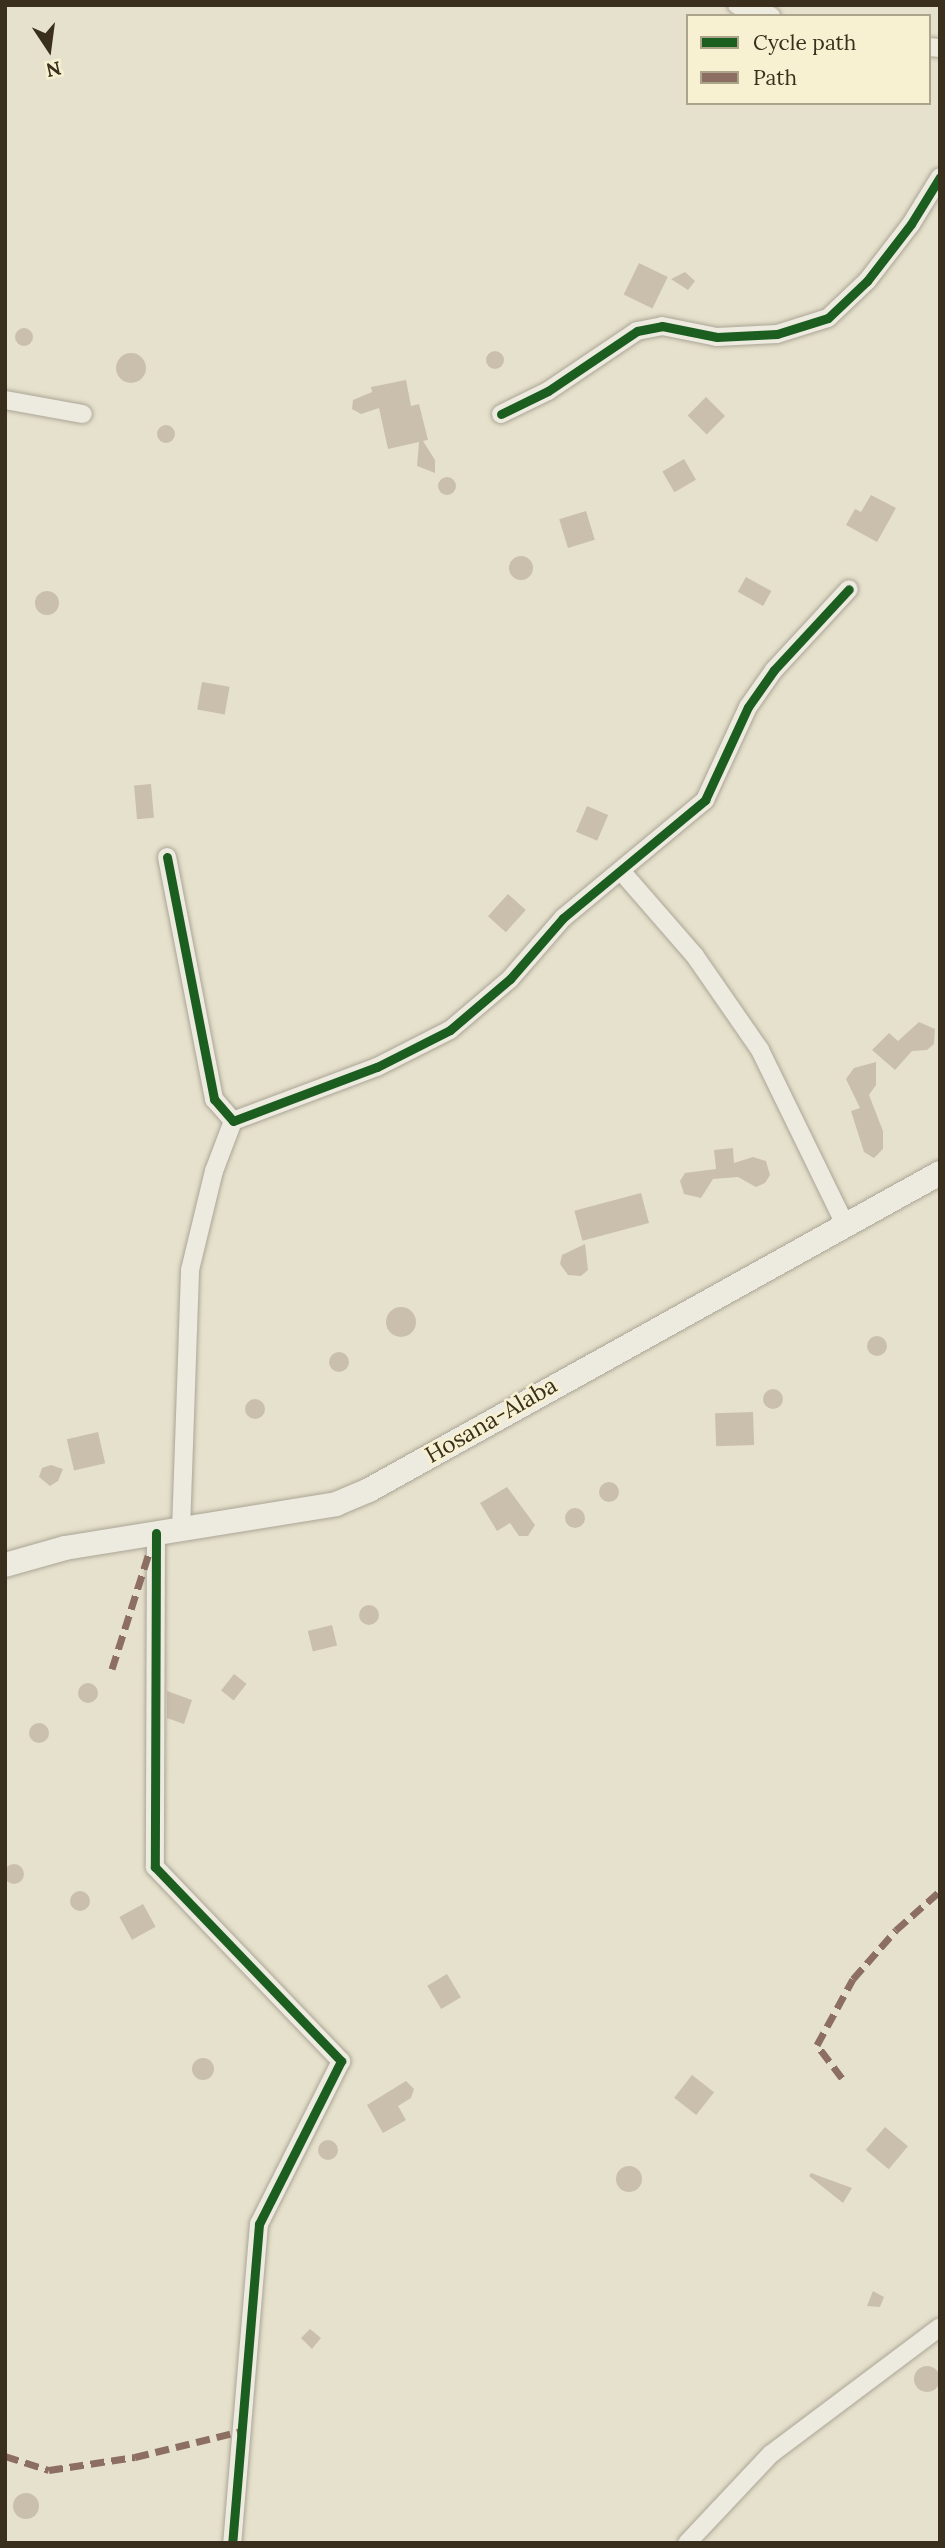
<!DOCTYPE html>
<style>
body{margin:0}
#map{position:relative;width:945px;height:2548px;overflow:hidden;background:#e6e1cc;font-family:Lora,serif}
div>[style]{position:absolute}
.building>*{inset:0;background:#cabfad;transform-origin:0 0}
.round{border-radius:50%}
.roads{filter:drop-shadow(0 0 2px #aba596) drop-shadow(0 0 2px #aba596)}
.street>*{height:18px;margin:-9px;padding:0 9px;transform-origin:9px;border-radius:9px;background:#edeadf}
.secondary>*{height:24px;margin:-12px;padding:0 12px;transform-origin:12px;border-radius:12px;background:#edeadf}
.quiet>*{height:7px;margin-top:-3.5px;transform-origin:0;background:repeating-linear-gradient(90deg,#8d6e63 0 14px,transparent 0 21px)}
.cycleway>*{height:9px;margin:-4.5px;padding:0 4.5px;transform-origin:4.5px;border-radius:4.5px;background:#1b5e20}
span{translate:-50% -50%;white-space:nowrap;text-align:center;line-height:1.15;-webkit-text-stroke:5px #f7f1d2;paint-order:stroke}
.street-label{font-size:23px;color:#3a2f1d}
.frame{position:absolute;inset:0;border:7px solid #3a2f1d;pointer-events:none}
.legend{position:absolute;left:686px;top:14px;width:245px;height:91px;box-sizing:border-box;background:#f7f1d2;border:2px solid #aba38a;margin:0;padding:9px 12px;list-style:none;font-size:21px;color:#3a2f1d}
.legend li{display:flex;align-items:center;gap:14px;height:35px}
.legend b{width:35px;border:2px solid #aba38a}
.north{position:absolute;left:14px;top:14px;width:70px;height:70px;-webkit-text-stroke:5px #f7f1d2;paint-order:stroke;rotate:167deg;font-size:19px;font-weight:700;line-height:28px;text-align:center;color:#3a2f1d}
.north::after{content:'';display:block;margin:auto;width:24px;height:32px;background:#3a2f1d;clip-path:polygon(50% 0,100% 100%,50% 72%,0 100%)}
</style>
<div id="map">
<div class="building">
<div style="left:639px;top:263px;width:32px;height:35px;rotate:26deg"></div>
<div style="clip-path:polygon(685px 272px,695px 281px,688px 290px,671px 279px)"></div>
<div class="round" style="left:15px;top:328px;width:18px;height:18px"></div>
<div class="round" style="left:486px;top:351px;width:18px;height:18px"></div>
<div class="round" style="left:116px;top:353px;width:30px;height:30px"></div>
<div style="clip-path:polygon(406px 380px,411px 406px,419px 404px,428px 440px,423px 441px,435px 460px,435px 473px,417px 466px,419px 442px,388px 449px,379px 408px,361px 414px,352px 409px,353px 400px,372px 392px,371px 387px)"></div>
<div style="left:706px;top:397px;width:27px;height:26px;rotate:45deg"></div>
<div class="round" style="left:157px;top:425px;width:18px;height:18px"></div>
<div style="left:684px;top:459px;width:24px;height:25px;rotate:60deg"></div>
<div class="round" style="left:438px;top:477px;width:18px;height:18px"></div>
<div style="clip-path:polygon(871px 495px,896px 508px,877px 542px,846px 525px,855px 509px,861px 512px)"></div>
<div style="left:586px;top:511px;width:30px;height:28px;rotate:73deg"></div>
<div class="round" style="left:509px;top:556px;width:24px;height:24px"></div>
<div style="left:746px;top:577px;width:29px;height:17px;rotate:29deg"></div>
<div class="round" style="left:35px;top:591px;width:24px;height:24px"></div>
<div style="left:202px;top:682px;width:28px;height:28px;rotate:10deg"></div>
<div style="left:151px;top:784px;width:34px;height:17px;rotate:85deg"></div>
<div style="left:587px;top:806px;width:23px;height:28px;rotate:23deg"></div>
<div style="left:508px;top:894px;width:24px;height:30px;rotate:42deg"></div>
<div style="clip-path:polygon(919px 1022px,935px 1029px,934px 1044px,927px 1050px,912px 1051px,895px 1070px,872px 1050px,889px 1033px,898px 1041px)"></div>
<div style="clip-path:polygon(876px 1062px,876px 1085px,869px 1095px,883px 1131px,883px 1149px,874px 1158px,864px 1152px,851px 1111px,860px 1108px,846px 1079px,854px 1068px)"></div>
<div style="clip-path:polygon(733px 1148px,734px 1163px,753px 1157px,766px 1161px,770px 1175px,765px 1183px,756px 1187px,738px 1177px,713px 1179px,701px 1198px,684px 1194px,680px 1181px,685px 1173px,716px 1169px,714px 1150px)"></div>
<div style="left:641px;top:1193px;width:31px;height:69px;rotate:75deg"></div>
<div style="clip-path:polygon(585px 1244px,588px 1270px,581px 1276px,568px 1275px,560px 1264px,562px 1255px)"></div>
<div class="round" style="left:386px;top:1307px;width:30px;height:30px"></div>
<div class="round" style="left:867px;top:1336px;width:20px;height:20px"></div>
<div class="round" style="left:329px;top:1352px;width:20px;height:20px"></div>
<div class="round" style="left:763px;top:1389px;width:20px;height:20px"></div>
<div class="round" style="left:245px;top:1399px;width:20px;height:20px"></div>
<div style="left:753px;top:1412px;width:33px;height:38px;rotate:88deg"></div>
<div style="left:98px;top:1432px;width:32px;height:32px;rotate:77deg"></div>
<div style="clip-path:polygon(51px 1465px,63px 1469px,58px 1481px,50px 1486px,39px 1477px,42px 1468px)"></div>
<div class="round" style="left:599px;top:1482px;width:20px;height:20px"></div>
<div style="clip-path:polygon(507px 1487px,535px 1525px,528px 1536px,519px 1536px,510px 1523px,497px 1531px,480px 1503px)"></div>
<div class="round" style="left:565px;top:1508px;width:20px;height:20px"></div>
<div class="round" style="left:359px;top:1605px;width:20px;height:20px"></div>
<div style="left:332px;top:1625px;width:21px;height:25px;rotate:76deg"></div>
<div style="left:234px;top:1674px;width:16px;height:21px;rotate:38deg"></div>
<div class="round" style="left:78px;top:1683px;width:20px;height:20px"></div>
<div style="clip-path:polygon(167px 1691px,192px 1700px,184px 1724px,167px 1718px)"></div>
<div class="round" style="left:29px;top:1723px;width:20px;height:20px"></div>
<div class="round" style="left:4px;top:1864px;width:20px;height:20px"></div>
<div class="round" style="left:70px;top:1891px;width:20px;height:20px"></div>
<div style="left:143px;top:1904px;width:26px;height:27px;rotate:61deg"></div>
<div style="left:447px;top:1974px;width:27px;height:23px;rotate:59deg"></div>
<div class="round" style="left:192px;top:2058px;width:22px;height:22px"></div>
<div style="left:692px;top:2075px;width:28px;height:29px;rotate:38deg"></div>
<div style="clip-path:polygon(406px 2081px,414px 2089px,411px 2098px,398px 2106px,406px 2120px,383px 2133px,367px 2105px)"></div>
<div style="left:885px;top:2127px;width:30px;height:30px;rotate:40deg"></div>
<div class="round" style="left:318px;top:2140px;width:20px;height:20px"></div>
<div class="round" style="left:616px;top:2166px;width:26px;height:26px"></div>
<div style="clip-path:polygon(811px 2173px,852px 2188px,843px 2203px,809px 2176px)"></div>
<div style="clip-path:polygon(873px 2291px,884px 2297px,880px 2307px,867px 2306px)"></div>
<div style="clip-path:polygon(310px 2329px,321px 2338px,312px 2349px,301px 2338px)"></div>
<div class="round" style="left:914px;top:2366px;width:26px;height:26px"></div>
<div class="round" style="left:13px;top:2493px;width:26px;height:26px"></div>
</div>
<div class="roads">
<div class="street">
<div style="left:737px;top:5px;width:36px;rotate:18deg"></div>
<div style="left:929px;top:47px;width:11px;rotate:5deg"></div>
<div style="left:5px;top:400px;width:79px;rotate:10.2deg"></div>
<div style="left:501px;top:414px;width:52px;rotate:-26.1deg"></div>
<div style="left:548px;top:391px;width:107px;rotate:-34deg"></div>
<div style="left:637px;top:331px;width:25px;rotate:-11deg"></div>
<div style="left:662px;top:326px;width:56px;rotate:11.3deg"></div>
<div style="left:717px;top:337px;width:60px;rotate:-2.9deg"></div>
<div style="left:777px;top:334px;width:53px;rotate:-17.4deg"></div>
<div style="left:828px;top:318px;width:54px;rotate:-43.5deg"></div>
<div style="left:867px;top:281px;width:72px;rotate:-52.3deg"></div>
<div style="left:911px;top:224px;width:55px;rotate:-58.3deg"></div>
<div style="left:167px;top:857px;width:247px;rotate:79deg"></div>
<div style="left:214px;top:1099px;width:29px;rotate:49deg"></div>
<div style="left:233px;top:1121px;width:154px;rotate:-20.6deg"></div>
<div style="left:377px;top:1067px;width:82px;rotate:-26.9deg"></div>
<div style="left:450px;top:1030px;width:79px;rotate:-40.4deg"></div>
<div style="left:510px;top:979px;width:81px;rotate:-49deg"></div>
<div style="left:563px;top:918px;width:185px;rotate:-39.7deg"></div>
<div style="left:705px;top:800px;width:102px;rotate:-65.2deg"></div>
<div style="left:748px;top:707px;width:45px;rotate:-54.9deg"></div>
<div style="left:774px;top:670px;width:110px;rotate:-47.2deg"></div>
<div style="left:622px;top:872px;width:111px;rotate:49deg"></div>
<div style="left:695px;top:956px;width:114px;rotate:55.3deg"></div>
<div style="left:760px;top:1050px;width:196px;rotate:64deg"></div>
<div style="left:181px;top:1530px;width:260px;rotate:-88deg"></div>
<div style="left:190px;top:1270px;width:102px;rotate:-76.4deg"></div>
<div style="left:214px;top:1171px;width:53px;rotate:-69.2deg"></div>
<div style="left:156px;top:1533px;width:334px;rotate:90.2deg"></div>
<div style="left:155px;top:1867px;width:269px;rotate:46.2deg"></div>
<div style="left:341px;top:2061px;width:182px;rotate:116.7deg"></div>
<div style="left:259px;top:2224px;width:320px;rotate:94.8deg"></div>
<div style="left:687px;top:2543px;width:122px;rotate:-46.7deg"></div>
<div style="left:771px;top:2454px;width:211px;rotate:-36.9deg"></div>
</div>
<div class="secondary">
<div style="left:5px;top:1565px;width:62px;rotate:-15.8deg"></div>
<div style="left:65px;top:1548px;width:275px;rotate:-9.2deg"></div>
<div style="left:336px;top:1504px;width:36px;rotate:-23deg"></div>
<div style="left:369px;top:1490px;width:653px;rotate:-29.04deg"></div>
</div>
</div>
<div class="quiet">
<div style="left:112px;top:1669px;width:125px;rotate:-72.3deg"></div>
<div style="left:842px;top:2078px;width:41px;rotate:-127.1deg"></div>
<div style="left:817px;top:2045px;width:75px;rotate:-61.4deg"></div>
<div style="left:853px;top:1979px;width:65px;rotate:-48.7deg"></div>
<div style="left:896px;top:1930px;width:59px;rotate:-41.6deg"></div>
<div style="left:5px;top:2456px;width:46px;rotate:17.7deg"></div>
<div style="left:49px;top:2470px;width:87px;rotate:-8.6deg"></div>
<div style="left:135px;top:2457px;width:110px;rotate:-13.7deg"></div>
</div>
<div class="cycleway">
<div style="left:501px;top:414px;width:52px;rotate:-26.1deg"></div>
<div style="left:548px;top:391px;width:107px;rotate:-34deg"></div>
<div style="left:637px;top:331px;width:25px;rotate:-11deg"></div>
<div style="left:662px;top:326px;width:56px;rotate:11.3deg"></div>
<div style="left:717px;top:337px;width:60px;rotate:-2.9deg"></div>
<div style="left:777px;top:334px;width:53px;rotate:-17.4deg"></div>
<div style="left:828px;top:318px;width:54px;rotate:-43.5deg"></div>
<div style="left:867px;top:281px;width:72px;rotate:-52.3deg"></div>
<div style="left:911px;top:224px;width:55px;rotate:-58.3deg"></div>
<div style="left:167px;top:857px;width:247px;rotate:79deg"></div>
<div style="left:214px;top:1099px;width:29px;rotate:49deg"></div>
<div style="left:233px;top:1121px;width:154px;rotate:-20.6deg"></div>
<div style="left:377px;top:1067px;width:82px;rotate:-26.9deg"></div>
<div style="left:450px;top:1030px;width:79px;rotate:-40.4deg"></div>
<div style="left:510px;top:979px;width:81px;rotate:-49deg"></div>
<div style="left:563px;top:918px;width:185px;rotate:-39.7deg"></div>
<div style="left:705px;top:800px;width:102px;rotate:-65.2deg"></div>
<div style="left:748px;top:707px;width:45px;rotate:-54.9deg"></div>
<div style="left:774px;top:670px;width:110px;rotate:-47.2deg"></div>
<div style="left:156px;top:1533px;width:334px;rotate:90.2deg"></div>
<div style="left:155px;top:1867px;width:269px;rotate:46.2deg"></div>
<div style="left:341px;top:2061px;width:182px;rotate:116.7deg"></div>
<div style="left:259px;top:2224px;width:320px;rotate:94.8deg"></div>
</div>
<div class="street-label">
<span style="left:491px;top:1420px;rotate:-30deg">Hosana-Alaba</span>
</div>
<div class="frame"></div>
<ul class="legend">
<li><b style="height:9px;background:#1b5e20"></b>Cycle path</li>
<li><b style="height:9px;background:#8d6e63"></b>Path</li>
</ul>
<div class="north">N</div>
</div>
